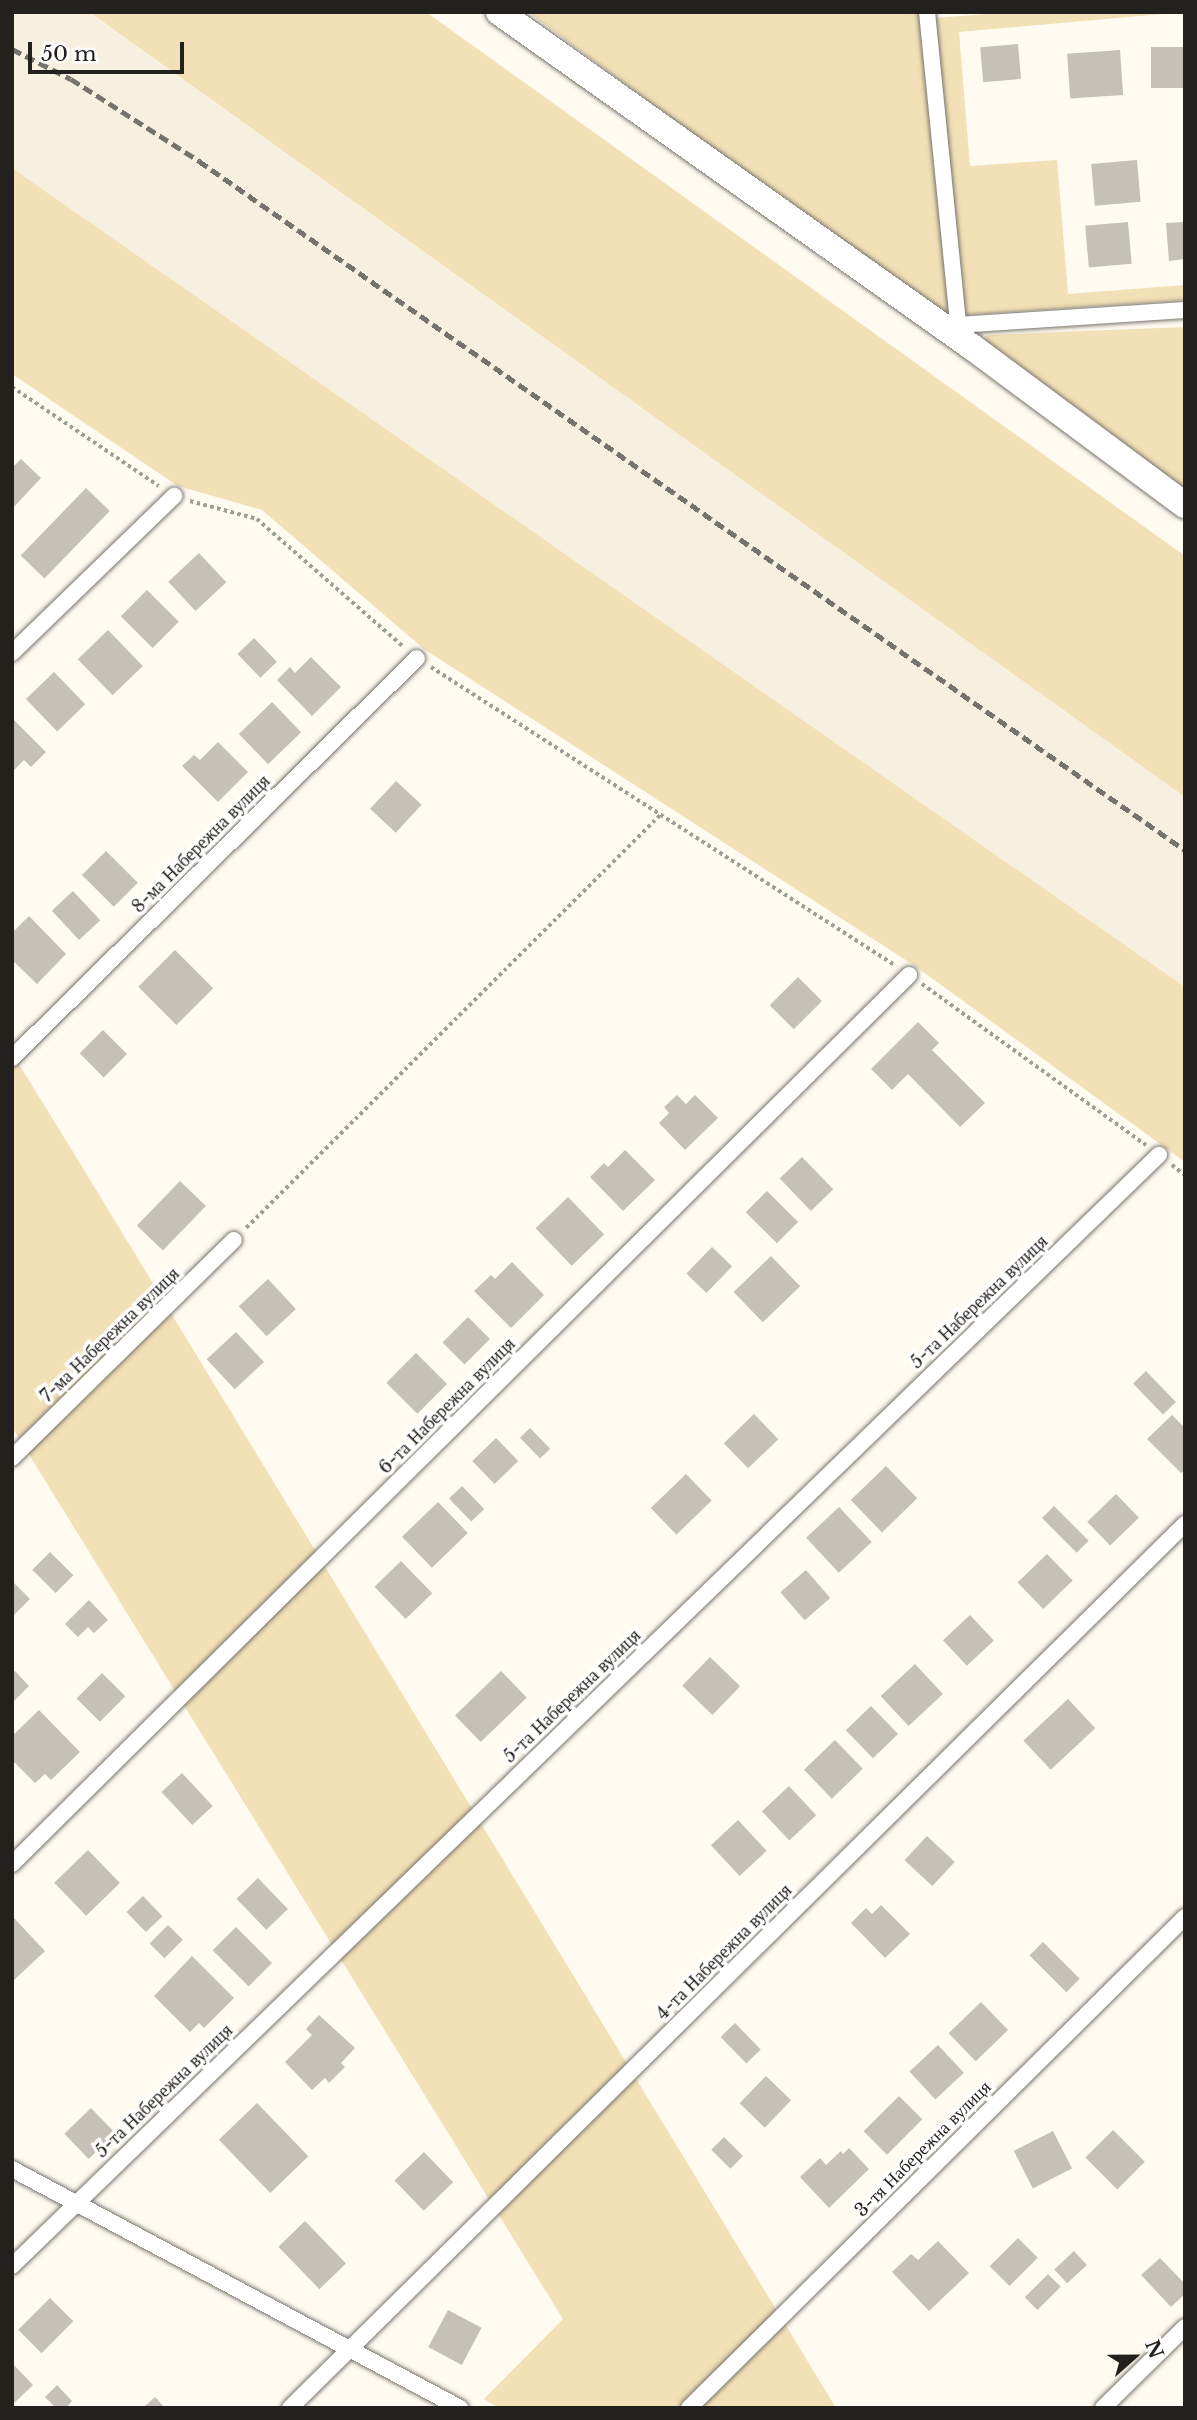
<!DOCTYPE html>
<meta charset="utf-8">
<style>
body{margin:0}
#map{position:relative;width:1197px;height:2420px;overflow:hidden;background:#fffbf1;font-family:"Libre Baskerville",serif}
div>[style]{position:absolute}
.built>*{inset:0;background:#f7efdf}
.green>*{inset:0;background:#f2e0b6}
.building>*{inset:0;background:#c5c1b7;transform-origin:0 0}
.path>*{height:3.5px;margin-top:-1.75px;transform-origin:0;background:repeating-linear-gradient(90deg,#a09d96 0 3.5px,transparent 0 7px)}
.roads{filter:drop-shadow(0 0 2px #78746c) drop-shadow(0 0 2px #78746c)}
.minor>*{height:16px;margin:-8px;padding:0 8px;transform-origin:8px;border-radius:8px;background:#fff}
.primary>*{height:26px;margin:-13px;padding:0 13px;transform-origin:13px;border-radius:13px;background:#fff}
.rail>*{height:5px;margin-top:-2.5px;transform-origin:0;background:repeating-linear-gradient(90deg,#75736d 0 10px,transparent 0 15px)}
span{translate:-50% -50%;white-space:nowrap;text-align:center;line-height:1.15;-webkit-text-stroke:7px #fff;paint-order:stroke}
.street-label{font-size:18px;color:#23211e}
.frame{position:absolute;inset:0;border:14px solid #23211e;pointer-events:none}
.north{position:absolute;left:1099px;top:2322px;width:70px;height:70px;-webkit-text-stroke:5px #fff;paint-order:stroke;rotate:69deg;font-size:19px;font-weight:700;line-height:28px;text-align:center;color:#23211e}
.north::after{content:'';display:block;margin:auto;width:24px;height:32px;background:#23211e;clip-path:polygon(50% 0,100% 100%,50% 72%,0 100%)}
.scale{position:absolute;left:28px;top:42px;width:156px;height:32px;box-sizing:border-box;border:4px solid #23211e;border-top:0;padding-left:9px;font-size:21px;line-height:24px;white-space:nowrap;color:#23211e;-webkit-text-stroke:5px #fff;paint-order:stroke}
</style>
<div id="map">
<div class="built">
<div style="clip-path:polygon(12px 12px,88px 12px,1185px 797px,1185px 987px,12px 168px)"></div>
</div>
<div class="green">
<div style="clip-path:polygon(89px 12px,426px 12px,1185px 556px,1185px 797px)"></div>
<div style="clip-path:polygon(528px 12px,921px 12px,950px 323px)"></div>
<div style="clip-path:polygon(1016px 12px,1185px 12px,959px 32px,970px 166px,1057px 160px,1068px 294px,1185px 285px,1185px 300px,963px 315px,934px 18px)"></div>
<div style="clip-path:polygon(12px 168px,1185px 987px,1185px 1162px,915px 966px,424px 649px,262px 510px,178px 486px,12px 374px)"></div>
<div style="clip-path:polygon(1185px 327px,1185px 492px,980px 347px,987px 335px)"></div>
<div style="clip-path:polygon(12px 1053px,78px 1160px,836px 2408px,499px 2408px,484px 2399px,563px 2319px,12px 1427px)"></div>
</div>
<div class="building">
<div style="left:1018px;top:44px;width:35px;height:38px;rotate:85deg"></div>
<div style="left:1185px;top:47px;width:41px;height:34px;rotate:90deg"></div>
<div style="left:1120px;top:50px;width:45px;height:53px;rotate:86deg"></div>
<div style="left:1137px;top:160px;width:42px;height:46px;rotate:85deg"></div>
<div style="left:1128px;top:222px;width:42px;height:43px;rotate:85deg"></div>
<div style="clip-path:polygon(1185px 222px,1185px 259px,1169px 261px,1166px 223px)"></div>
<div style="clip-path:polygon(21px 459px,41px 478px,12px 509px,12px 468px)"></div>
<div style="left:86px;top:488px;width:33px;height:94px;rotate:44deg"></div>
<div style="left:199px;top:553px;width:40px;height:42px;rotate:47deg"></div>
<div style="left:147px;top:590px;width:45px;height:37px;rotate:45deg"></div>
<div style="left:108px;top:630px;width:50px;height:42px;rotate:46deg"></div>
<div style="left:254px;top:638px;width:33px;height:23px;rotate:46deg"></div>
<div style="clip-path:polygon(311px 657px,341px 687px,312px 716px,277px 680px,290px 667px,295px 673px)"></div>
<div style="left:54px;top:672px;width:45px;height:39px;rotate:46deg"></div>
<div style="left:272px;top:702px;width:42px;height:46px;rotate:46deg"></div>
<div style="clip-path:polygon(12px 718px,46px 752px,31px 767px,24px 760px,12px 772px)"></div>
<div style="clip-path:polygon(218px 742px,248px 772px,218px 802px,182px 766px,194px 755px,200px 760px)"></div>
<div style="left:396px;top:781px;width:35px;height:38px;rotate:43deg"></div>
<div style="left:106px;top:851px;width:45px;height:34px;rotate:45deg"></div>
<div style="left:73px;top:891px;width:40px;height:29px;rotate:47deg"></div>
<div style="clip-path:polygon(29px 916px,66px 954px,37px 984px,12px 960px,12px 933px)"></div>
<div style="left:175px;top:950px;width:54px;height:52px;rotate:45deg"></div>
<div style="left:798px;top:977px;width:34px;height:40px;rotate:45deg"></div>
<div style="clip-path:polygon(918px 1022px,939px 1043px,932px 1050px,985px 1103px,960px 1127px,908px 1074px,892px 1090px,871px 1069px)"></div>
<div style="left:103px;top:1030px;width:34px;height:33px;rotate:45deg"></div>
<div style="clip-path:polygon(677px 1095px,686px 1104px,695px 1095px,718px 1118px,685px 1150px,659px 1123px,669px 1113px,664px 1107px)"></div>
<div style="clip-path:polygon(625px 1150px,655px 1180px,623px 1211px,590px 1177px,604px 1163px,608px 1167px)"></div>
<div style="left:802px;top:1157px;width:45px;height:31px;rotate:46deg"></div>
<div style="left:180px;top:1181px;width:36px;height:62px;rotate:44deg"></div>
<div style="left:767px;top:1191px;width:44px;height:30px;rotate:45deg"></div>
<div style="left:568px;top:1197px;width:52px;height:45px;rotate:46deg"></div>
<div style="left:712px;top:1247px;width:28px;height:37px;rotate:44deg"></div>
<div style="left:771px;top:1256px;width:42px;height:52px;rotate:46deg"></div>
<div style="clip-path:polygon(512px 1262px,544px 1295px,511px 1328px,474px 1291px,491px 1275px,495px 1279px)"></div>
<div style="left:268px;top:1279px;width:41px;height:40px;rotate:47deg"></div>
<div style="left:468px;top:1317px;width:31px;height:36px;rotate:45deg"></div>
<div style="left:236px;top:1332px;width:41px;height:40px;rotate:47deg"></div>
<div style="left:416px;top:1353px;width:44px;height:42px;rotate:45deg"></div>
<div style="left:1146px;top:1371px;width:43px;height:18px;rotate:46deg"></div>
<div style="left:754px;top:1414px;width:35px;height:42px;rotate:46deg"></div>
<div style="clip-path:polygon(1172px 1415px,1185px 1428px,1185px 1470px,1181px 1473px,1147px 1439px)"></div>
<div style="left:530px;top:1428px;width:29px;height:14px;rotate:46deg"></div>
<div style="left:496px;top:1438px;width:32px;height:33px;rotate:46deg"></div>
<div style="left:886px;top:1466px;width:45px;height:49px;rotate:46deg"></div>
<div style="left:686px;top:1474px;width:37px;height:49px;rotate:46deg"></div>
<div style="left:462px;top:1486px;width:32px;height:18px;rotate:46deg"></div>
<div style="left:1116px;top:1494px;width:33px;height:40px;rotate:46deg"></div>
<div style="left:438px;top:1502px;width:43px;height:50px;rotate:46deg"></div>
<div style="left:1054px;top:1506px;width:49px;height:17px;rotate:45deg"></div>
<div style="left:839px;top:1507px;width:48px;height:45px;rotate:47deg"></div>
<div style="left:50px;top:1552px;width:33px;height:25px;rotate:45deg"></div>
<div style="left:1047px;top:1554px;width:37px;height:41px;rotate:46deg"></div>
<div style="left:401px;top:1561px;width:45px;height:37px;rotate:46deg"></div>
<div style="left:806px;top:1570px;width:37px;height:34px;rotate:49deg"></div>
<div style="clip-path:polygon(12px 1581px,30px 1599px,12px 1617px)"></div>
<div style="clip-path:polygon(89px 1600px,108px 1620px,94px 1633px,88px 1627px,78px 1637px,65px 1624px)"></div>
<div style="left:970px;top:1615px;width:35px;height:37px;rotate:47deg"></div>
<div style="left:710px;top:1657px;width:42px;height:40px;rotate:44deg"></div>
<div style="left:915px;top:1664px;width:41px;height:47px;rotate:47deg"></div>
<div style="clip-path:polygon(15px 1671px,29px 1686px,12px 1703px,12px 1674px)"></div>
<div style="left:501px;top:1671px;width:37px;height:64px;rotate:46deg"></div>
<div style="left:102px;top:1673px;width:33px;height:36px;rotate:45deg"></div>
<div style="left:1068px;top:1699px;width:40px;height:61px;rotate:47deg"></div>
<div style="left:871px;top:1706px;width:39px;height:35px;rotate:46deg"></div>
<div style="clip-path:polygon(39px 1710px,80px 1752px,51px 1780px,45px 1774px,35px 1783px,12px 1760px,12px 1736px)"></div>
<div style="left:835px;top:1740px;width:40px;height:43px;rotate:46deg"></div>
<div style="left:182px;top:1773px;width:45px;height:28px;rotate:47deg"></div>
<div style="left:789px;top:1786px;width:40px;height:37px;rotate:47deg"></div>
<div style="left:738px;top:1820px;width:42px;height:37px;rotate:47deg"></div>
<div style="left:927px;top:1836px;width:38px;height:33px;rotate:43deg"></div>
<div style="left:88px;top:1850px;width:46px;height:47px;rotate:46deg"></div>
<div style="left:258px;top:1878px;width:43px;height:30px;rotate:46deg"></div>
<div style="left:143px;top:1896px;width:28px;height:23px;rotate:46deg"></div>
<div style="clip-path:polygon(881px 1905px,910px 1934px,885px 1958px,851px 1923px,866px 1908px,872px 1914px)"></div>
<div style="clip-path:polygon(14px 1918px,45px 1951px,12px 1982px,12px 1919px)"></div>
<div style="left:168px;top:1925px;width:21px;height:26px;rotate:45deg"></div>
<div style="left:236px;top:1927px;width:51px;height:33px;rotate:45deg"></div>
<div style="left:1043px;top:1942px;width:52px;height:19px;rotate:45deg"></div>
<div style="clip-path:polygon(192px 1956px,234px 1998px,204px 2028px,199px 2023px,190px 2032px,154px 1996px)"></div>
<div style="left:981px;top:2002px;width:39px;height:45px;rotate:46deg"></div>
<div style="clip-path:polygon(319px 2015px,355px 2048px,341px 2063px,345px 2067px,329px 2083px,325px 2078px,312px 2090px,285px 2062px,312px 2035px,306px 2029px)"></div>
<div style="left:735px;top:2023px;width:37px;height:20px;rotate:46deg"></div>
<div style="left:938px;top:2045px;width:38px;height:39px;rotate:47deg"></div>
<div style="left:766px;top:2076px;width:35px;height:38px;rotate:44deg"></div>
<div style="left:899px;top:2096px;width:33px;height:50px;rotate:45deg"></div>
<div style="left:257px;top:2103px;width:74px;height:53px;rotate:46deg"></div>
<div style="left:91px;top:2108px;width:35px;height:37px;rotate:46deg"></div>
<div style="left:1113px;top:2130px;width:45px;height:39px;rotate:45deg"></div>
<div style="left:1053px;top:2131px;width:42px;height:44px;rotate:63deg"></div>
<div style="left:724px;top:2137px;width:27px;height:18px;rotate:45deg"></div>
<div style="clip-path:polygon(849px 2148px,869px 2169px,829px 2208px,800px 2177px,820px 2158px,826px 2165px,841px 2151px,843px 2154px)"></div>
<div style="left:424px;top:2152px;width:42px;height:41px;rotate:46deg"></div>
<div style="left:305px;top:2221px;width:59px;height:37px;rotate:46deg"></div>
<div style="left:1018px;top:2238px;width:28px;height:40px;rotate:45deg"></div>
<div style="clip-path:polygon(938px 2241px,969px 2273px,929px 2311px,892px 2272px,911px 2254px,918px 2260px)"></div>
<div style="left:1074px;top:2251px;width:19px;height:27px;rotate:47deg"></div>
<div style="clip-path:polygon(1160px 2258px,1185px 2284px,1185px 2294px,1171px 2307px,1141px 2275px)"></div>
<div style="left:1048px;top:2274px;width:18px;height:33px;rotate:45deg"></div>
<div style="left:50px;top:2298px;width:33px;height:45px;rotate:45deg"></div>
<div style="left:448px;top:2310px;width:38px;height:42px;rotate:28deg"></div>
<div style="clip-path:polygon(12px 2363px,33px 2385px,12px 2405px)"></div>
<div style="clip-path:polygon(57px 2385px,72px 2401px,66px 2408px,56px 2408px,45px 2397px)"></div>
<div style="clip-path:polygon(155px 2397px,165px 2408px,143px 2408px)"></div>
</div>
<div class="path">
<div style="left:12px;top:387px;width:177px;rotate:34deg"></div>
<div style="left:190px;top:501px;width:69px;rotate:15deg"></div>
<div style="left:257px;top:519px;width:196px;rotate:41.1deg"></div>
<div style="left:431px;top:667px;width:553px;rotate:32.74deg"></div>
<div style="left:922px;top:984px;width:276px;rotate:35.7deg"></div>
<div style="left:1172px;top:1165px;width:16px;rotate:38deg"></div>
<div style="left:246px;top:1228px;width:586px;rotate:-44.93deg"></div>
</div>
<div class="roads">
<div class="minor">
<div style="left:927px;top:12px;width:315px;rotate:84.3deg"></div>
<div style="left:958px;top:325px;width:16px;rotate:55deg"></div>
<div style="left:958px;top:325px;width:227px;rotate:-3.8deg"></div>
<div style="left:12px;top:653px;width:226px;rotate:-44.1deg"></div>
<div style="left:12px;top:1058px;width:569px;rotate:-44.64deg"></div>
<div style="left:12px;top:1458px;width:311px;rotate:-44.5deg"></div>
<div style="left:12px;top:1864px;width:1263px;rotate:-44.74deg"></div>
<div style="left:12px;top:2169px;width:508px;rotate:28.08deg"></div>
<div style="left:12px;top:2266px;width:1597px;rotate:-44.09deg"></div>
<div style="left:290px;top:2408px;width:1258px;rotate:-44.65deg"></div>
<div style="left:689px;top:2408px;width:698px;rotate:-44.71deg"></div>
<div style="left:1103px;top:2408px;width:115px;rotate:-44.6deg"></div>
</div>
<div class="primary">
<div style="left:499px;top:12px;width:580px;rotate:35.31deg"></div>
<div style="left:972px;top:347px;width:265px;rotate:36.6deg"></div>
</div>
</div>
<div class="rail">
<div style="left:12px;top:49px;width:66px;rotate:27deg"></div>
<div style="left:71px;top:79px;width:152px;rotate:32.6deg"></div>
<div style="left:199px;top:161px;width:1203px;rotate:34.95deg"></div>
</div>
<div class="street-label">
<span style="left:201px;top:844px;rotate:-45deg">8-ма Набережна вулиця</span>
<span style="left:979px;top:1302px;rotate:-44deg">5-та Набережна вулиця</span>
<span style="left:110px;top:1335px;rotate:-44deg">7-ма Набережна вулиця</span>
<span style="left:447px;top:1406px;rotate:-45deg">6-та Набережна вулиця</span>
<span style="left:572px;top:1696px;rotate:-44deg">5-та Набережна вулиця</span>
<span style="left:724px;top:1952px;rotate:-45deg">4-та Набережна вулиця</span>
<span style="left:164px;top:2091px;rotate:-44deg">5-та Набережна вулиця</span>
<span style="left:923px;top:2149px;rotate:-45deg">3-тя Набережна вулиця</span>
</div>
<div class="frame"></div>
<div class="north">N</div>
<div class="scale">50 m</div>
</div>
